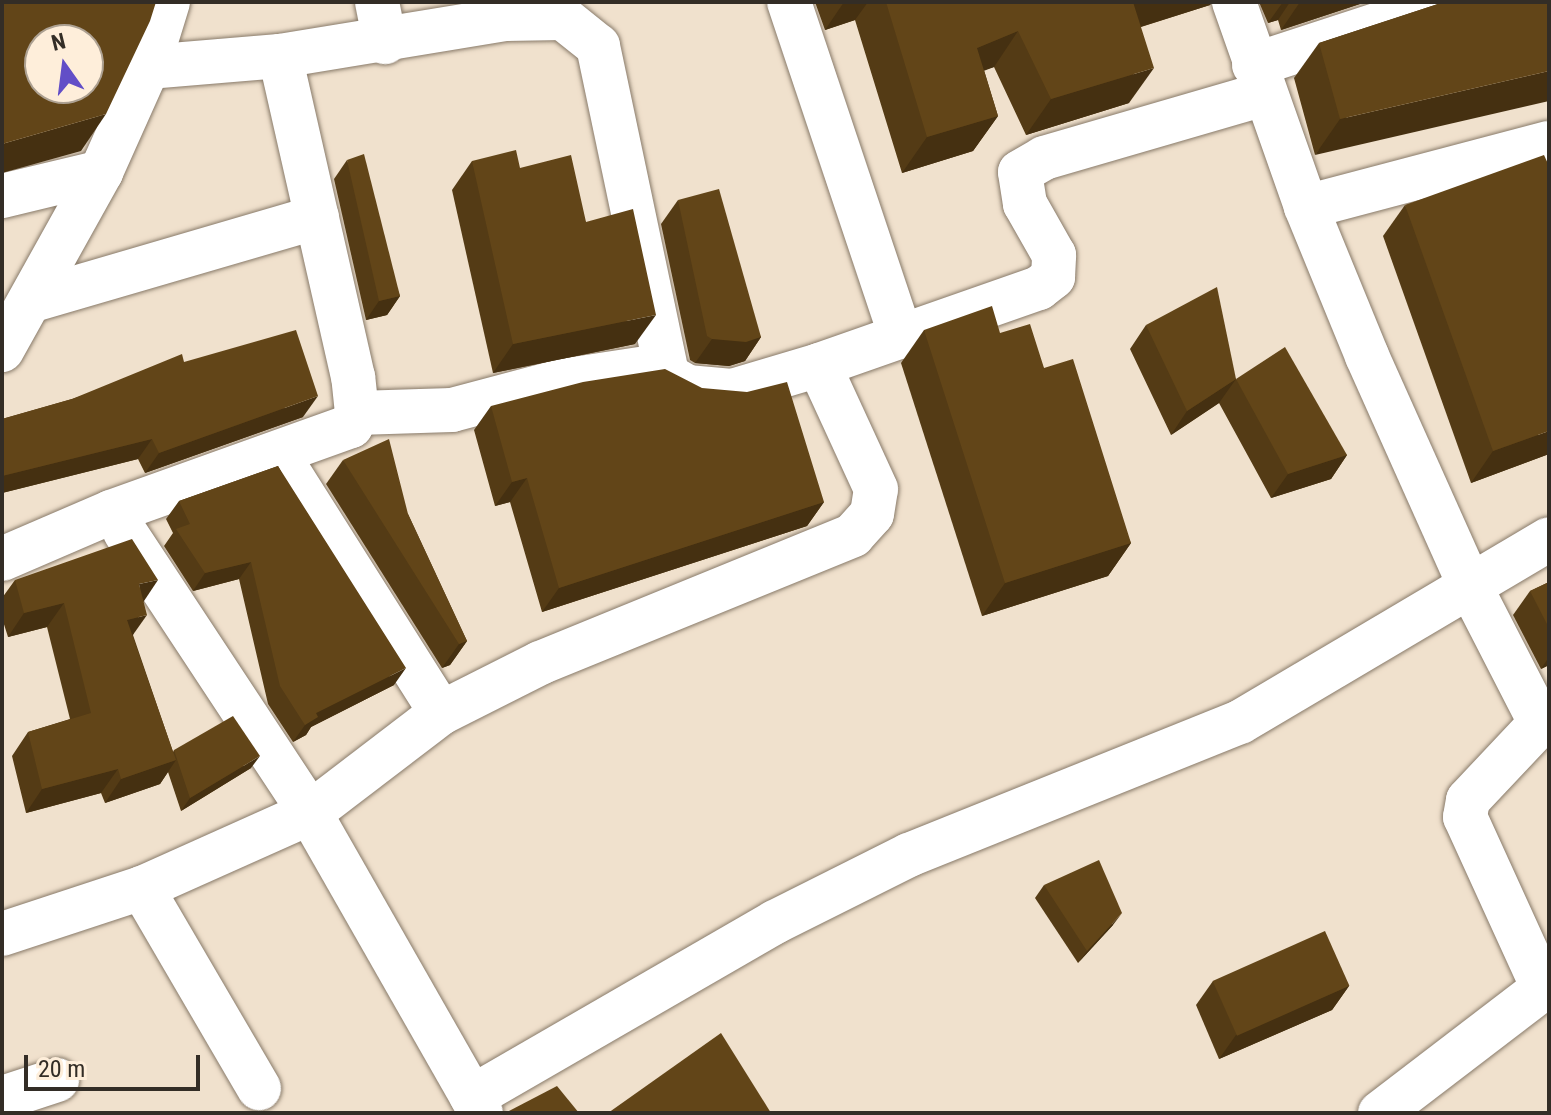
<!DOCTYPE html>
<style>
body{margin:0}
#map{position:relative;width:1551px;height:1115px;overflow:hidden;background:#f0e1cd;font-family:"Roboto Condensed",sans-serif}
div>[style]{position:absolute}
.roads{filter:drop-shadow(0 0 2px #887a69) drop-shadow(0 0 2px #887a69)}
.street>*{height:44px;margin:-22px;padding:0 22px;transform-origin:22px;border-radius:22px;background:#fff}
.wall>*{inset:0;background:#543b15}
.shaded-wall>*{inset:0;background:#453011}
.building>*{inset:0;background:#624518;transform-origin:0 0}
span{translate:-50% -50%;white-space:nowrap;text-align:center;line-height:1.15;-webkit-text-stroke:8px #feeeda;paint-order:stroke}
.frame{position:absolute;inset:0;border:4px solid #332d26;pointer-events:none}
.north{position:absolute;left:24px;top:24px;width:80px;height:80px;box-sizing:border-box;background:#feeeda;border:2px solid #ada192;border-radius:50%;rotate:346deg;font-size:22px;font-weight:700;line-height:32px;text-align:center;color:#332d26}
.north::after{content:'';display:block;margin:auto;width:28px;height:36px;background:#624ec7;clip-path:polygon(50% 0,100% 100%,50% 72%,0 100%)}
.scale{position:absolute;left:24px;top:1055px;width:176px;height:36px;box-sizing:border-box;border:4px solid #332d26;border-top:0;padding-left:10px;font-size:24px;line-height:28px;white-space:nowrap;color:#332d26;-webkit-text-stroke:6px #feeeda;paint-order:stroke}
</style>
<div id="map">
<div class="roads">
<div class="street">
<div style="left:377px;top:2px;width:41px;rotate:78.7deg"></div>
<div style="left:789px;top:2px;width:353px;rotate:71.5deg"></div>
<div style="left:1234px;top:2px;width:217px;rotate:70.6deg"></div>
<div style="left:1306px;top:207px;width:161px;rotate:67.7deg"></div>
<div style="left:1367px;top:356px;width:250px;rotate:65.9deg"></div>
<div style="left:1469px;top:584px;width:153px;rotate:62.8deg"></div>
<div style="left:1254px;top:65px;width:203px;rotate:-18.1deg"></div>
<div style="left:148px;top:67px;width:132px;rotate:-4.8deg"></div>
<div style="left:280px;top:56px;width:228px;rotate:-9.3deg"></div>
<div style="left:505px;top:19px;width:58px;rotate:-1deg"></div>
<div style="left:563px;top:18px;width:45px;rotate:38.7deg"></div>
<div style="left:598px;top:46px;width:334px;rotate:78.1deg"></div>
<div style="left:2px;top:196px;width:102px;rotate:-13.6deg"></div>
<div style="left:1306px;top:207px;width:251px;rotate:-14.8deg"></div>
<div style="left:30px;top:301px;width:299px;rotate:-16.3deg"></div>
<div style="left:2px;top:350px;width:204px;rotate:-60.9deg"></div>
<div style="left:101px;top:172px;width:115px;rotate:-65.9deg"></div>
<div style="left:148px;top:67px;width:68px;rotate:-72.9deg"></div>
<div style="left:357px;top:413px;width:95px;rotate:-1.8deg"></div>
<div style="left:452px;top:410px;width:113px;rotate:-14.9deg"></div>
<div style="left:561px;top:381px;width:93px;rotate:-8.7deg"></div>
<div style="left:653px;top:367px;width:39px;rotate:30deg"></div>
<div style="left:687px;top:387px;width:45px;rotate:5.1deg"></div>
<div style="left:732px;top:391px;width:91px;rotate:-16.6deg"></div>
<div style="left:278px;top:455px;width:305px;rotate:57.7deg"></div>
<div style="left:125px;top:532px;width:336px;rotate:56.6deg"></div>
<div style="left:310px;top:813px;width:345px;rotate:60.3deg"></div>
<div style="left:2px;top:559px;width:119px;rotate:-23.3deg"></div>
<div style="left:111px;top:512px;width:255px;rotate:-19.7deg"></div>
<div style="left:351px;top:426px;width:14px;rotate:-65deg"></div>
<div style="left:357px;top:413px;width:36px;rotate:-96deg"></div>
<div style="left:353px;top:377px;width:329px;rotate:-102.8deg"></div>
<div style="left:142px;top:888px;width:232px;rotate:59.7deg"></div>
<div style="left:2px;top:934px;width:147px;rotate:-18.2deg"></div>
<div style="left:142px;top:888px;width:184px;rotate:-24.1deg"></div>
<div style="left:310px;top:813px;width:165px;rotate:-37.4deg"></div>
<div style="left:441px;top:713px;width:111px;rotate:-26.8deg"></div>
<div style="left:540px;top:663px;width:338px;rotate:-22.2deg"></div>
<div style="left:853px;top:535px;width:28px;rotate:-48deg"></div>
<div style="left:872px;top:514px;width:25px;rotate:-81deg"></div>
<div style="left:876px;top:489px;width:136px;rotate:-114.7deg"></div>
<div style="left:819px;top:365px;width:233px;rotate:-19.3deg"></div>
<div style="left:1039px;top:288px;width:18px;rotate:-38deg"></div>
<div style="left:1053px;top:277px;width:22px;rotate:-87deg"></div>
<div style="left:1054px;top:255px;width:59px;rotate:-119.6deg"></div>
<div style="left:1025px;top:204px;width:32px;rotate:-99deg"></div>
<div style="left:1020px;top:172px;width:28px;rotate:-30deg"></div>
<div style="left:1044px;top:158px;width:229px;rotate:-16.2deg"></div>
<div style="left:1543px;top:988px;width:188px;rotate:-114.5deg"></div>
<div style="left:1465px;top:817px;width:17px;rotate:-80deg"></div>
<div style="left:1468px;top:800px;width:118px;rotate:-46.7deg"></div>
<div style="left:472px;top:1097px;width:350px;rotate:-30deg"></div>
<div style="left:775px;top:922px;width:150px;rotate:-26.6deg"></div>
<div style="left:909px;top:855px;width:357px;rotate:-21.9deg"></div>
<div style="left:1240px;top:722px;width:359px;rotate:-30.6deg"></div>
<div style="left:2px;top:1098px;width:58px;rotate:-18.1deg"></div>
<div style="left:1380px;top:1113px;width:213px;rotate:-37.4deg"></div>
</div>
</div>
<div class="wall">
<div style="clip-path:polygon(815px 2px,1212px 2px,1210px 5px,1141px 27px,1129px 103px,1026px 135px,994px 67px,984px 70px,998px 116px,973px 151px,902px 173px,855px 20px,825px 30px)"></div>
<div style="clip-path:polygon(1259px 2px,1366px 2px,1281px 30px,1278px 20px,1268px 23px)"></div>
<div style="clip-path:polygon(1444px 2px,1315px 155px,1294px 78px,1319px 43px)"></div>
<div style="clip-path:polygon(347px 160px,400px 296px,387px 315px,366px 320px,334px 179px)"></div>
<div style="clip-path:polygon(472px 161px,520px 168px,586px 222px,635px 344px,493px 373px,452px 190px)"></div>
<div style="clip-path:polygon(678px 200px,761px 337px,745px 361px,729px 366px,695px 363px,690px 360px,661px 224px)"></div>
<div style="clip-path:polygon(1405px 205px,1549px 454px,1471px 483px,1383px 236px)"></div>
<div style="clip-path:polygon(1146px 325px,1236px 379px,1347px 455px,1331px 479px,1271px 498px,1219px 403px,1171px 435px,1130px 349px)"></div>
<div style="clip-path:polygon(924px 330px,1000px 333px,1044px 368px,1131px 543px,1108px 576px,982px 616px,901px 363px)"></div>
<div style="clip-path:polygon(184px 362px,303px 417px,145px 473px,138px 459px,2px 493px,2px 419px,72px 399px)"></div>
<div style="clip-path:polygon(491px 406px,824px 502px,807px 526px,542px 612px,510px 502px,495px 506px,474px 430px)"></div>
<div style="clip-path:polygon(343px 460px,408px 514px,467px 641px,450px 665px,442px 668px,326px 484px)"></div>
<div style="clip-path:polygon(278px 466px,394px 685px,311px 727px,306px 735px,293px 742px,268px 704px,239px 579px,193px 591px,164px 546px,173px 533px,166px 519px,179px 501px)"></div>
<div style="clip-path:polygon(15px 580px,143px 601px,133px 635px,173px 752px,174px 750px,251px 768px,181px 811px,168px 772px,160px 784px,105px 803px,101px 793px,26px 813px,12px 756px,28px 732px,70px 719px,47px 627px,8px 637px,2px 618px,2px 598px)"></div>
<div style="clip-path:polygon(1549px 582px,1549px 665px,1541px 669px,1513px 615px,1530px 591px)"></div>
<div style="clip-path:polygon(1044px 885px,1113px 925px,1078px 963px,1035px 898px)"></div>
<div style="clip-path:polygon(1213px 981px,1349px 986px,1332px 1010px,1219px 1059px,1196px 1005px)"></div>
</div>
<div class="shaded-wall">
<div style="clip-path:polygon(844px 2px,868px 2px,855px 20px,825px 30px)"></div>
<div style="clip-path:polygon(1133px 2px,1212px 2px,1210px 5px,1108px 37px)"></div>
<div style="clip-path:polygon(1283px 2px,1290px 2px,1278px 20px,1268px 23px)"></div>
<div style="clip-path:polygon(1300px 2px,1366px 2px,1281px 30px)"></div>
<div style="clip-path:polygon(1018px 31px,994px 67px,952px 83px,977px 48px)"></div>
<div style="clip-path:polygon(1154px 68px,1129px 103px,1026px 135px,1051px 99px)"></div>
<div style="clip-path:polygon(1549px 71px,1549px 101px,1315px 155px,1340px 119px)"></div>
<div style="clip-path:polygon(106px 114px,81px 151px,2px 173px,2px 144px)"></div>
<div style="clip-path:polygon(998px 116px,973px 151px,902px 173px,927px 137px)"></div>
<div style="clip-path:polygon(400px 296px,387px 315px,366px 320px,379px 301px)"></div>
<div style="clip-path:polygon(656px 315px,635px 344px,493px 373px,513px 344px)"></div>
<div style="clip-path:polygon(761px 337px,745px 361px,729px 366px,695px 363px,712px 339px)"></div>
<div style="clip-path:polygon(1236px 379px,1219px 403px,1171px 435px,1187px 411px)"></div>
<div style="clip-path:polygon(318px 396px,303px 417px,145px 473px,159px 453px)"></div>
<div style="clip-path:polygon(1549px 431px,1549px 454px,1471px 483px,1493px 451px)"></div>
<div style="clip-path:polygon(152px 439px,138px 459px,2px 493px,2px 476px)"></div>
<div style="clip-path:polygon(1347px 455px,1331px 479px,1271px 498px,1288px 474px)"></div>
<div style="clip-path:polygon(527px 478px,510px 502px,495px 506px,512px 482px)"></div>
<div style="clip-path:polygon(824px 502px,807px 526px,542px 612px,559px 588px)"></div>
<div style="clip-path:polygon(1131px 543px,1108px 576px,982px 616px,1005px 583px)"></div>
<div style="clip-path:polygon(251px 562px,239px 579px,193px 591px,205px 573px)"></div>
<div style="clip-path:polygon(158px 580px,142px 604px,139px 584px)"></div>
<div style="clip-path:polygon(64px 603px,47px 627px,8px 637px,24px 613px)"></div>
<div style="clip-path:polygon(147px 615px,130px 639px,127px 620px)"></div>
<div style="clip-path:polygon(467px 641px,450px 665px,442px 668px,459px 644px)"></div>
<div style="clip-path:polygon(1549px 657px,1549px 665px,1541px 669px)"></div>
<div style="clip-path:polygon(406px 668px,394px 685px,311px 727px,306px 735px,293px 742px,305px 725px,316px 713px)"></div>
<div style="clip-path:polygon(260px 756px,251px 768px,181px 811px,190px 798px)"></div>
<div style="clip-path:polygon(176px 760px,160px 784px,105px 803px,121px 779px)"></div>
<div style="clip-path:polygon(118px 769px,101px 793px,26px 813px,42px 789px)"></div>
<div style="clip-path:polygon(1122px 913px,1113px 925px,1078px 963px,1087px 951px)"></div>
<div style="clip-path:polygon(1349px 986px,1332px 1010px,1219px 1059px,1236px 1035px)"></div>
</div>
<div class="building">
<div style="clip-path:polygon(evenodd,2px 2px,156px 2px,150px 21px,106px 114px,2px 144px,2px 2px,40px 40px,88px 40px,88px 88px,40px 88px,40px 40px)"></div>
<div style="clip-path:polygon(886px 2px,1133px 2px,1154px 68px,1051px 99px,1018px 31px,977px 48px,998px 116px,927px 137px)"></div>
<div style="clip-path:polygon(1444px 2px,1549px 2px,1549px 71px,1340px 119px,1319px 43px)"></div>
<div style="clip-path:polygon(516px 150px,520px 168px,571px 155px,586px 222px,633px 209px,656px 315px,513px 344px,472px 161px)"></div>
<div style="clip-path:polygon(364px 154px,400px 296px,379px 301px,347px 160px)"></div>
<div style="clip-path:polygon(1544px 155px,1549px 166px,1549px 431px,1493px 451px,1405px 205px)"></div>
<div style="clip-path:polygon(719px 189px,761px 337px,746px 342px,712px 339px,707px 336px,678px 200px)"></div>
<div style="clip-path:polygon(1217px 287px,1236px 379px,1187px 411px,1146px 325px)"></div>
<div style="clip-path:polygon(992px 306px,1000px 333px,1030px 324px,1044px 368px,1073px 359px,1131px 543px,1005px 583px,924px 330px)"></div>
<div style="clip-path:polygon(296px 330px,318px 396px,159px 453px,152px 439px,2px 476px,2px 419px,72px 399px,182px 354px,184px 362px)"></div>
<div style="clip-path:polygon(1285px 347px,1347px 455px,1288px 474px,1236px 379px)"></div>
<div style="clip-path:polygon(665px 369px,702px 388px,747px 392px,787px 382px,824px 502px,559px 588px,527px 478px,512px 482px,491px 406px,583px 382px)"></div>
<div style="clip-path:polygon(389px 439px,408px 514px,467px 641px,459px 644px,343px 460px)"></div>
<div style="clip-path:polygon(278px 466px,406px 668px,316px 713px,318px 717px,305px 725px,280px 686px,251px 562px,205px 573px,176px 529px,190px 524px,179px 501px)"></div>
<div style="clip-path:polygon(132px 539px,158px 580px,139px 584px,147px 615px,127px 620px,176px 760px,121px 779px,118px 769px,42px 789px,28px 732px,91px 713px,64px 603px,24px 613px,15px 580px)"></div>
<div style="clip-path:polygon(1549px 582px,1549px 628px,1530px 591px)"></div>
<div style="clip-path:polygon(233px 716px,260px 756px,190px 798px,174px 750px)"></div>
<div style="clip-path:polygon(1099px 860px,1122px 913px,1087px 951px,1044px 885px)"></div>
<div style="left:1325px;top:931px;width:60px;height:123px;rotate:66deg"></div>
<div style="clip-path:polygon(721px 1033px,771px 1113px,608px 1113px)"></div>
<div style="clip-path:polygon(557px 1086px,579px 1113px,505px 1113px)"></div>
</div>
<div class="frame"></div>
<div class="north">N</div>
<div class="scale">20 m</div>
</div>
